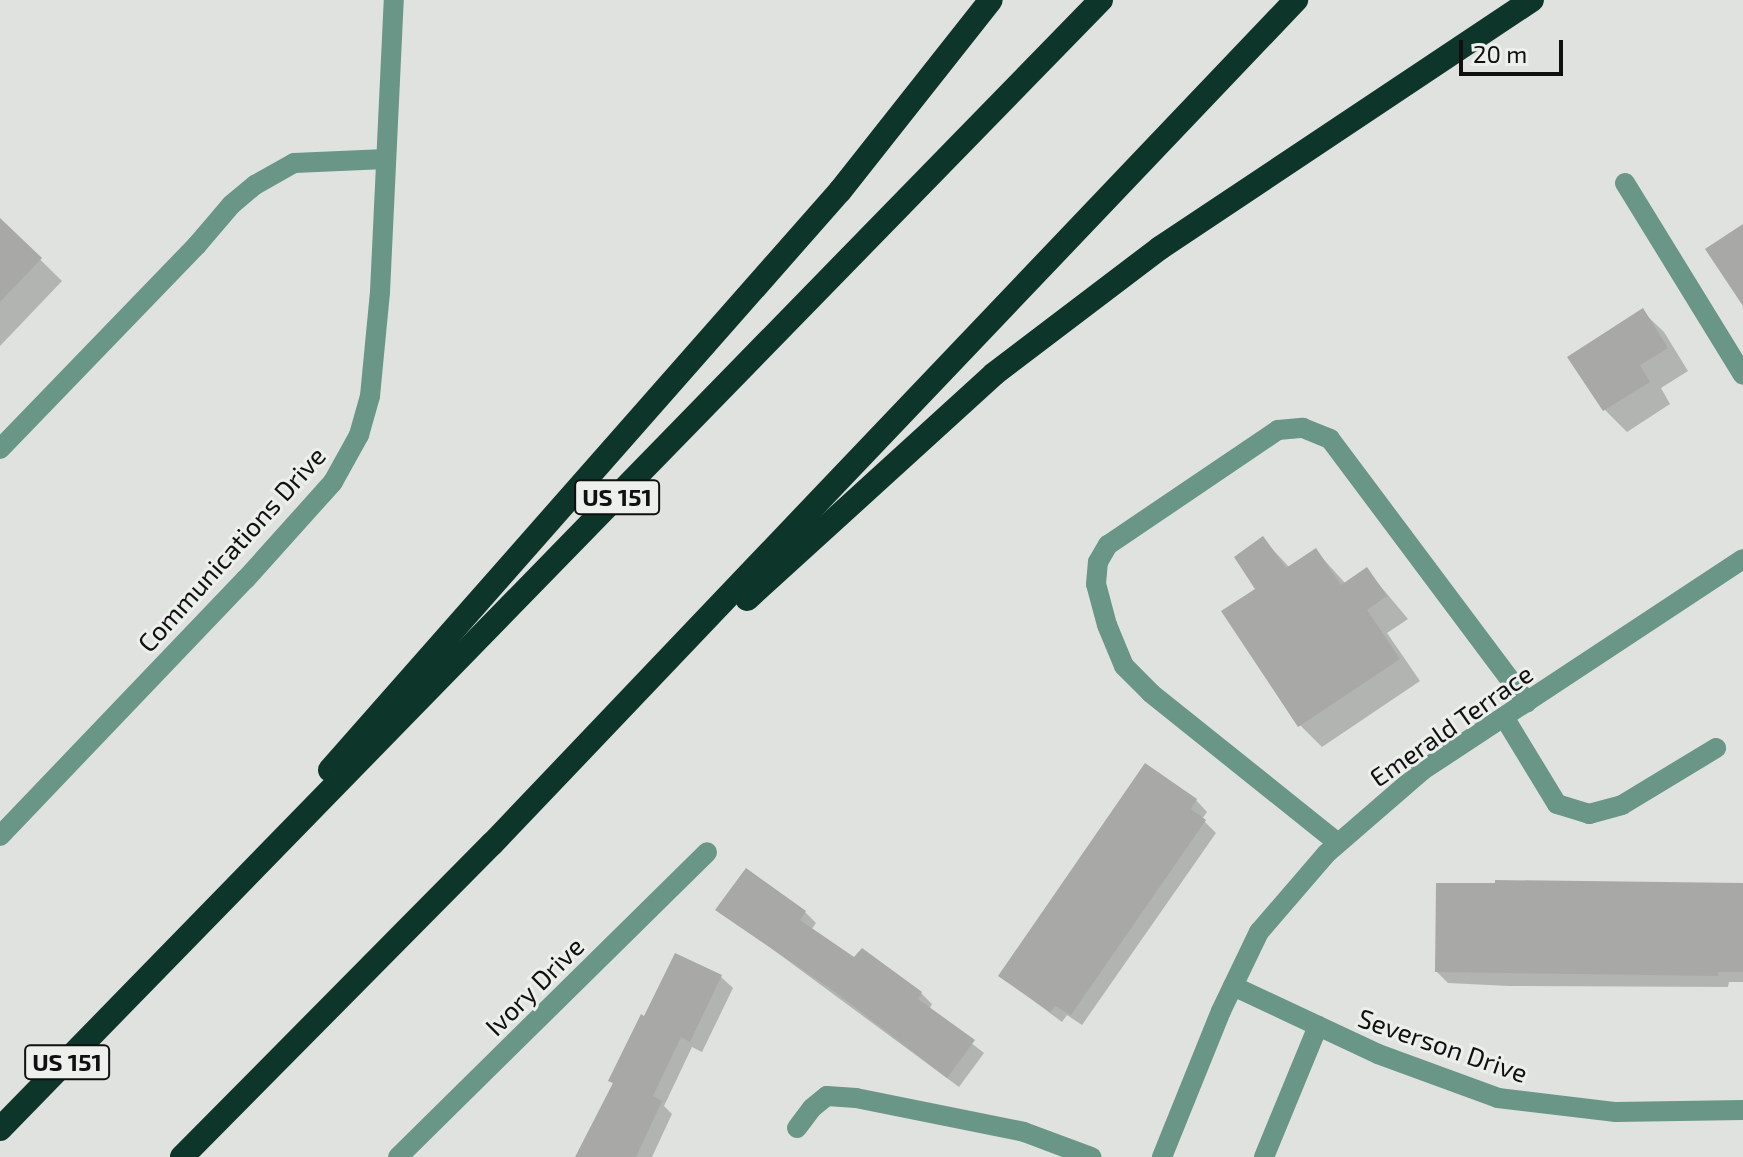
<!DOCTYPE html>
<style>
body{margin:0}
#map{position:relative;width:1743px;height:1157px;overflow:hidden;background:#dfe2df;font-family:"Exo 2",sans-serif}
div>[style]{position:absolute}
.shadow>*{inset:0;background:#0003}
.building>*{inset:0;background:#a8a9a6}
.service>*{height:20px;margin:-10px;padding:0 10px;transform-origin:10px;border-radius:10px;background:#699686}
.minor>*{height:20px;margin:-10px;padding:0 10px;transform-origin:10px;border-radius:10px;background:#699686}
.motorway>*{height:24px;margin:-12px;padding:0 12px;transform-origin:12px;border-radius:12px;background:#0e352a}
span{translate:-50% -50%;white-space:nowrap;text-align:center;line-height:1.15;-webkit-text-stroke:6px #ecefec;paint-order:stroke}
.shield-label span{padding:2px 6px;background:#ecefec;border:2px solid;border-radius:6px;-webkit-text-stroke-width:0}
.shield-label{font-size:24px;color:#0f100f;font-weight:700}
.street-label{font-size:26px;color:#0f100f}
.scale{position:absolute;left:1459px;top:40px;width:104px;height:36px;box-sizing:border-box;border:4px solid #0f100f;border-top:0;padding-left:10px;font-size:24px;line-height:28px;white-space:nowrap;color:#0f100f;-webkit-text-stroke:6px #ecefec;paint-order:stroke}
</style>
<div id="map">
<div class="shadow">
<div style="clip-path:polygon(0 220px,62px 281px,0 346px)"></div>
<div style="clip-path:polygon(1642px 311px,1664px 332px,1688px 371px,1661px 388px,1670px 404px,1627px 432px,1605px 410px,1570px 358px)"></div>
<div style="clip-path:polygon(1263px 539px,1290px 568px,1316px 551px,1346px 584px,1367px 570px,1408px 619px,1387px 633px,1420px 681px,1322px 747px,1300px 725px,1258px 589px)"></div>
<div style="clip-path:polygon(1196px 800px,1207px 812px,1202px 819px,1216px 833px,1082px 1025px,1067px 1015px,1062px 1022px,1000px 976px)"></div>
<div style="clip-path:polygon(1743px 884px,1743px 982px,1729px 982px,1728px 987px,1509px 986px,1448px 983px,1437px 972px,1497px 885px)"></div>
<div style="clip-path:polygon(718px 909px,805px 912px,816px 923px,811px 930px,854px 960px,921px 993px,932px 1004px,929px 1010px,984px 1053px,959px 1087px)"></div>
<div style="clip-path:polygon(676px 955px,721px 977px,733px 988px,702px 1052px,692px 1047px,664px 1106px,672px 1114px,652px 1157px,577px 1157px,614px 1085px,611px 1081px)"></div>
</div>
<div class="building">
<div style="clip-path:polygon(0 218px,42px 258px,0 302px)"></div>
<div style="clip-path:polygon(1743px 224px,1743px 306px,1705px 249px)"></div>
<div style="clip-path:polygon(1643px 308px,1668px 348px,1640px 365px,1650px 382px,1603px 411px,1567px 357px)"></div>
<div style="clip-path:polygon(1263px 536px,1286px 568px,1316px 548px,1341px 585px,1367px 567px,1387px 596px,1367px 610px,1400px 659px,1298px 727px,1221px 611px,1255px 589px,1234px 557px)"></div>
<div style="clip-path:polygon(1145px 763px,1197px 799px,1191px 809px,1206px 820px,1071px 1015px,1055px 1006px,1050px 1012px,998px 976px)"></div>
<div style="clip-path:polygon(746px 868px,806px 911px,800px 920px,854px 957px,862px 948px,922px 992px,918px 999px,975px 1040px,947px 1078px,835px 992px,715px 910px)"></div>
<div style="clip-path:polygon(1495px 880px,1743px 883px,1743px 972px,1718px 972px,1718px 976px,1435px 972px,1436px 883px,1495px 883px)"></div>
<div style="clip-path:polygon(675px 953px,722px 975px,690px 1042px,681px 1037px,653px 1096px,662px 1101px,636px 1157px,575px 1157px,613px 1083px,608px 1081px,641px 1014px,644px 1016px)"></div>
</div>
<div class="service">
<div style="left:1625px;top:183px;width:225px;rotate:58.4deg"></div>
<div style="left:0;top:449px;width:284px;rotate:-46deg"></div>
<div style="left:197px;top:245px;width:52px;rotate:-49.6deg"></div>
<div style="left:231px;top:205px;width:31px;rotate:-40deg"></div>
<div style="left:255px;top:185px;width:45px;rotate:-29.4deg"></div>
<div style="left:294px;top:163px;width:92px;rotate:-2.5deg"></div>
<div style="left:1504px;top:717px;width:102px;rotate:58.7deg"></div>
<div style="left:1557px;top:804px;width:34px;rotate:17deg"></div>
<div style="left:1589px;top:814px;width:34px;rotate:-15deg"></div>
<div style="left:1622px;top:805px;width:110px;rotate:-31.2deg"></div>
<div style="left:1338px;top:843px;width:240px;rotate:-141.3deg"></div>
<div style="left:1151px;top:693px;width:38px;rotate:-135deg"></div>
<div style="left:1124px;top:666px;width:44px;rotate:-112.5deg"></div>
<div style="left:1107px;top:625px;width:42px;rotate:-105deg"></div>
<div style="left:1096px;top:584px;width:22px;rotate:-85deg"></div>
<div style="left:1098px;top:562px;width:20px;rotate:-60deg"></div>
<div style="left:1108px;top:545px;width:205px;rotate:-34.1deg"></div>
<div style="left:1278px;top:430px;width:25px;rotate:-5deg"></div>
<div style="left:1303px;top:428px;width:29px;rotate:22deg"></div>
<div style="left:1330px;top:439px;width:329px;rotate:53.2deg"></div>
<div style="left:797px;top:1128px;width:25px;rotate:-53deg"></div>
<div style="left:812px;top:1108px;width:19px;rotate:-39deg"></div>
<div style="left:827px;top:1096px;width:29px;rotate:4deg"></div>
<div style="left:856px;top:1098px;width:171px;rotate:11.4deg"></div>
<div style="left:1024px;top:1132px;width:72px;rotate:20.5deg"></div>
<div style="left:1264px;top:1157px;width:142px;rotate:-67.6deg"></div>
</div>
<div class="minor">
<div style="left:0;top:836px;width:356px;rotate:-46.3deg"></div>
<div style="left:246px;top:579px;width:130px;rotate:-48.1deg"></div>
<div style="left:333px;top:482px;width:54px;rotate:-61deg"></div>
<div style="left:359px;top:435px;width:41px;rotate:-74.2deg"></div>
<div style="left:370px;top:396px;width:104px;rotate:-84.5deg"></div>
<div style="left:380px;top:292px;width:292px;rotate:-87.3deg"></div>
<div style="left:1233px;top:986px;width:160px;rotate:25.1deg"></div>
<div style="left:1378px;top:1054px;width:128px;rotate:20.1deg"></div>
<div style="left:1498px;top:1098px;width:119px;rotate:6.8deg"></div>
<div style="left:1616px;top:1112px;width:127px;rotate:-0.9deg"></div>
<div style="left:398px;top:1157px;width:434px;rotate:-44.6deg"></div>
<div style="left:1162px;top:1157px;width:157px;rotate:-68deg"></div>
<div style="left:1221px;top:1011px;width:88px;rotate:-64.3deg"></div>
<div style="left:1259px;top:932px;width:103px;rotate:-49.3deg"></div>
<div style="left:1326px;top:854px;width:128px;rotate:-40.9deg"></div>
<div style="left:1423px;top:770px;width:383px;rotate:-33.4deg"></div>
</div>
<div class="motorway">
<div style="left:747px;top:599px;width:334px;rotate:-42.3deg"></div>
<div style="left:994px;top:374px;width:208px;rotate:-37.2deg"></div>
<div style="left:1160px;top:248px;width:447px;rotate:-33.7deg"></div>
<div style="left:330px;top:770px;width:772px;rotate:-48.63deg"></div>
<div style="left:840px;top:191px;width:243px;rotate:-51.7deg"></div>
<div style="left:0;top:1129px;width:1577px;rotate:-45.72deg"></div>
<div style="left:182px;top:1157px;width:441px;rotate:-45.3deg"></div>
<div style="left:492px;top:844px;width:1166px;rotate:-46.39deg"></div>
</div>
<div class="shield-label">
<span style="left:617px;top:497px">US 151</span>
<span style="left:67px;top:1062px">US 151</span>
</div>
<div class="street-label">
<span style="left:231px;top:549px;rotate:-48deg">Communications Drive</span>
<span style="left:1451px;top:725px;rotate:-35deg">Emerald Terrace</span>
<span style="left:534px;top:986px;rotate:-45deg">Ivory Drive</span>
<span style="left:1443px;top:1045px;rotate:19deg">Severson Drive</span>
</div>
<div class="scale">20 m</div>
</div>
